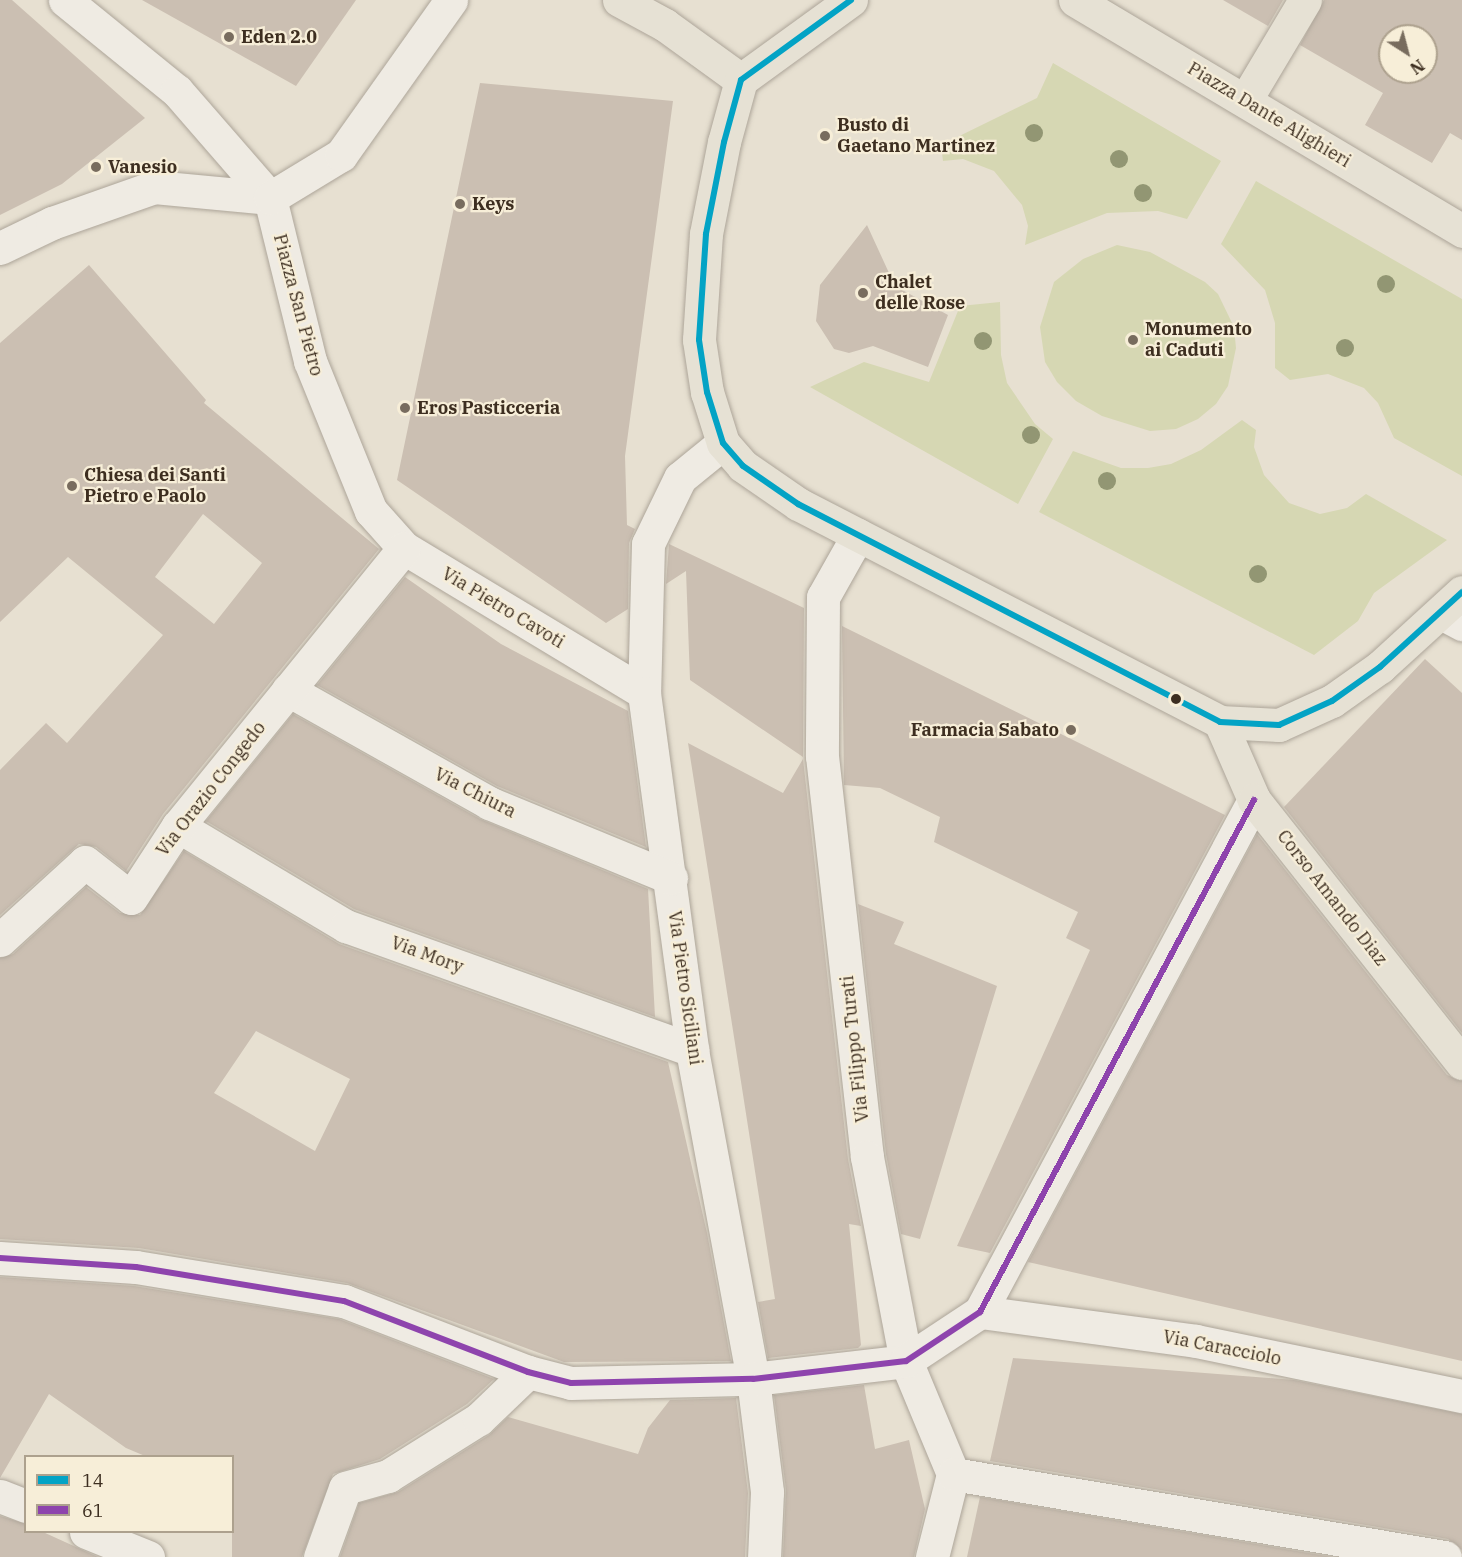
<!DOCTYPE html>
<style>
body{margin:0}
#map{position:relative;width:1462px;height:1557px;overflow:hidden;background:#e7e0d1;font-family:"IBM Plex Serif",serif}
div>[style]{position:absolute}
.green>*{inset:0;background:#d6d7b3}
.building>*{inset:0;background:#cbbfb2}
.roads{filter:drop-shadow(0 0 2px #ada599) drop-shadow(0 0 2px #ada599)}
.minor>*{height:33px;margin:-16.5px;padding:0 16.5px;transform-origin:16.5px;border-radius:16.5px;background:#efebe3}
.major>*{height:33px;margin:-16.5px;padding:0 16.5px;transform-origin:16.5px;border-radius:16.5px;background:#e6e1d4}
.bus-1>*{height:6px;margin:-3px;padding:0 3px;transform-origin:3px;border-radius:3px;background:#03a3c5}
.bus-2>*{height:6px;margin:-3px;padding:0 3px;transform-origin:3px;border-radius:3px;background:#8e44ad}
.trees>*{width:18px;height:18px;margin:-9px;border-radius:50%;background:#929673}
.dots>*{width:16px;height:16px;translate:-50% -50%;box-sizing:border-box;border:3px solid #f7eed8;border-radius:50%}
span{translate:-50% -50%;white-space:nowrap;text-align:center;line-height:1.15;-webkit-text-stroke:4.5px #f7eed8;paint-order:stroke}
.poi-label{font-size:18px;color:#3d2e20;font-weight:700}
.left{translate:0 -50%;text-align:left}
.right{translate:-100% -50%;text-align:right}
.street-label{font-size:18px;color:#3d2e20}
.legend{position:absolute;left:24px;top:1455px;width:210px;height:78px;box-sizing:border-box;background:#f7eed8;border:2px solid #ada18e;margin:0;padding:8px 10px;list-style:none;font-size:18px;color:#3d2e20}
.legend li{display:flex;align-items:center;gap:12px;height:30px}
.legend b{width:30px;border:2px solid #ada18e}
.north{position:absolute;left:1378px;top:24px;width:60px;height:60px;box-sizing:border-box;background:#f7eed8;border:2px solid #ada18e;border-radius:50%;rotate:144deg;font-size:16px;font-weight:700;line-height:24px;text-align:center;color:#3d2e20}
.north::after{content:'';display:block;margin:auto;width:21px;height:27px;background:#786c5e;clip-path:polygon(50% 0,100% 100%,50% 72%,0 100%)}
</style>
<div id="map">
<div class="green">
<div style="clip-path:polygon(1053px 63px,1221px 161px,1187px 219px,1158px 211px,1107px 213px,1025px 245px,1028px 226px,1022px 205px,994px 171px,963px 159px,943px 161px,941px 145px,1037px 98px)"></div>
<div style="clip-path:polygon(1256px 181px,1462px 299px,1462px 476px,1394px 438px,1378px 403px,1364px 388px,1328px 374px,1290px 380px,1275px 368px,1275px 323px,1265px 290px,1221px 244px)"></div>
<div style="clip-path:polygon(1117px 245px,1150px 252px,1205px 282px,1218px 294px,1234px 327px,1236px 348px,1228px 386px,1216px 404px,1198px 419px,1176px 429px,1150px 431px,1102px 416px,1076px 401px,1057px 382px,1045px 362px,1040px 327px,1054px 282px,1083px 259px)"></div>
<div style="clip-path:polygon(1000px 302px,1001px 355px,1007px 383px,1035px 424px,1053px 439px,1018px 504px,810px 387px,864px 362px,929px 382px,960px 306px)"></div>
<div style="clip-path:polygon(1242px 420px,1256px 430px,1254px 447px,1264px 475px,1289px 503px,1320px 514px,1347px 508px,1366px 494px,1447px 540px,1374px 593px,1358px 621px,1314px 655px,1039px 512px,1073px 451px,1121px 468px,1148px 468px,1171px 464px,1201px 450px)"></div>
</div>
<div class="building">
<div style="clip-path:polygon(0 0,12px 0,145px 118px,62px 184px,0 215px)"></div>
<div style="clip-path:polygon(142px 0,356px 0,296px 86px)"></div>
<div style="clip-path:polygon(1223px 0,1283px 0,1268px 26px)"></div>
<div style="clip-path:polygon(evenodd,1324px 0,1462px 0,1462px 140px,1450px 133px,1432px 163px,1365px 125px,1383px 93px,1300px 45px,1324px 0,1390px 36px,1426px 36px,1426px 72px,1390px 72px,1390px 36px)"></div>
<div style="clip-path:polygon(480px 83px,673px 101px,625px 456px,627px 525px,635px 529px,629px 543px,628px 609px,606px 623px,397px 480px)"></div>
<div style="clip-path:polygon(867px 225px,895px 286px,948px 315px,928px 367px,873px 346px,849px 353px,834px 349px,816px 321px,820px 285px)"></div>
<div style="clip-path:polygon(evenodd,89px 265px,206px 400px,204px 403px,379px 549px,163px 814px,126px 871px,96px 847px,79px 844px,0 915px,0 770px,46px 723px,67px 743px,163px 635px,68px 557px,0 622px,0 343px,89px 265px,203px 514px,262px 563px,214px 624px,155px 577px,203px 514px)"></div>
<div style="clip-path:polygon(669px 544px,804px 608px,803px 757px,690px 680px,686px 571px,666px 584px)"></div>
<div style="clip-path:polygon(405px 577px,501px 644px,628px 711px,646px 847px,497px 786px,317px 685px)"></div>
<div style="clip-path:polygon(842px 626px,1225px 815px,990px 1253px,957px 1246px,1090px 950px,1066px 938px,1078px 912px,934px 842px,940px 817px,880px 788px,844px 785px)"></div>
<div style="clip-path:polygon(1425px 659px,1462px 693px,1462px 1033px,1284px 807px)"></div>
<div style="clip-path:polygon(293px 714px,480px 819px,648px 889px,655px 1017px,354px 909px,206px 821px)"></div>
<div style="clip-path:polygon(688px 743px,783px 793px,803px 759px,848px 1159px,861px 1226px,849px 1224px,861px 1345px,858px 1348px,768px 1358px,758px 1302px,775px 1299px)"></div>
<div style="clip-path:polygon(1257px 834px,1447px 1075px,1462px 1081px,1462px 1361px,1028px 1262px)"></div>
<div style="clip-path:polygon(evenodd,184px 851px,339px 944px,668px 1062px,707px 1233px,731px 1361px,564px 1362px,347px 1283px,139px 1248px,0 1239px,0 958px,13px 954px,86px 887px,120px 913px,140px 915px,184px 851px,256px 1031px,350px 1079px,315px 1151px,214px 1093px,256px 1031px)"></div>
<div style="clip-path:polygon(858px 904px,904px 922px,894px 944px,997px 986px,920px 1239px,901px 1234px,886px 1154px)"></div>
<div style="clip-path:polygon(0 1277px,134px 1286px,339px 1319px,494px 1379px,467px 1404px,380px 1459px,333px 1474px,302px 1557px,232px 1557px,232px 1456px,145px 1456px,126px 1448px,49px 1394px,0 1478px)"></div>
<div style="clip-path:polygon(1013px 1358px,1294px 1380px,1462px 1414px,1462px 1550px,1448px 1539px,990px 1461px)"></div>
<div style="clip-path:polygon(864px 1385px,875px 1449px,909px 1440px,925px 1509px,914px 1557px,783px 1557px,786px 1490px,774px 1395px)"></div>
<div style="clip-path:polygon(736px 1398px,748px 1493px,745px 1557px,340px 1557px,359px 1503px,398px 1492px,489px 1435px,508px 1417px,638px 1454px,648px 1428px,670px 1400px)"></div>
<div style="clip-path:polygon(980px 1497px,1332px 1557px,967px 1557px)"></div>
<div style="clip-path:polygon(0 1516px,26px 1524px,26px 1532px,43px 1532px,98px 1557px,0 1557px)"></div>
</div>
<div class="roads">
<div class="minor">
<div style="left:65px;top:0;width:144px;rotate:39.1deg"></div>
<div style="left:177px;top:91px;width:142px;rotate:49deg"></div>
<div style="left:270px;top:198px;width:168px;rotate:76.2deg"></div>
<div style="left:310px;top:361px;width:162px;rotate:67.9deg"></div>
<div style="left:371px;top:511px;width:50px;rotate:48.3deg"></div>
<div style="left:404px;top:548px;width:280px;rotate:31.1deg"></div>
<div style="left:0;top:248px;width:58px;rotate:-25.7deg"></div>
<div style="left:52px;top:223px;width:108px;rotate:-19.4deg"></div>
<div style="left:154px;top:187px;width:117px;rotate:5.4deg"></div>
<div style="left:270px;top:198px;width:83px;rotate:-31.2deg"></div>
<div style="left:341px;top:155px;width:190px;rotate:-54.6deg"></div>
<div style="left:723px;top:443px;width:55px;rotate:140.9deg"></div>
<div style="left:680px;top:478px;width:73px;rotate:115.9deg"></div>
<div style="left:648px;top:544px;width:149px;rotate:91.5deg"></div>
<div style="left:644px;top:693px;width:360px;rotate:82.3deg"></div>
<div style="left:692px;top:1050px;width:335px;rotate:79.5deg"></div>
<div style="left:753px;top:1379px;width:114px;rotate:82.9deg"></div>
<div style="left:767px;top:1492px;width:65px;rotate:92.6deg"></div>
<div style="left:858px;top:535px;width:71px;rotate:119.4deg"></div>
<div style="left:823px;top:597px;width:159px;rotate:90.4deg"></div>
<div style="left:822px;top:756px;width:404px;rotate:83.6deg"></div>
<div style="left:867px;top:1157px;width:208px;rotate:79.2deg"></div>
<div style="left:906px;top:1361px;width:122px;rotate:67.4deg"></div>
<div style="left:953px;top:1474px;width:86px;rotate:104.2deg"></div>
<div style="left:1441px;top:613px;width:24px;rotate:28deg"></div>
<div style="left:288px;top:690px;width:231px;rotate:29.3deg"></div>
<div style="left:489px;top:803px;width:197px;rotate:22.4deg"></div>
<div style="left:178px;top:826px;width:196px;rotate:30.8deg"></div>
<div style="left:346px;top:926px;width:368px;rotate:19.7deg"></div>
<div style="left:0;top:940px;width:115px;rotate:-42.5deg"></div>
<div style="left:85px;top:862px;width:58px;rotate:38deg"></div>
<div style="left:131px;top:898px;width:86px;rotate:-56.9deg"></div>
<div style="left:178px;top:826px;width:358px;rotate:-50.9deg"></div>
<div style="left:0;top:1258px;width:136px;rotate:3.8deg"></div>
<div style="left:136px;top:1267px;width:211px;rotate:9.3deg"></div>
<div style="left:344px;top:1301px;width:197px;rotate:21.1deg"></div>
<div style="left:528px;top:1372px;width:44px;rotate:14.3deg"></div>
<div style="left:571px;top:1383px;width:182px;rotate:-1.3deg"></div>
<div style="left:753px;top:1379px;width:154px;rotate:-6.7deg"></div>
<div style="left:906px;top:1361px;width:89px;rotate:-33.5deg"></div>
<div style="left:980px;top:1312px;width:581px;rotate:-61.85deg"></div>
<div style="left:980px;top:1312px;width:218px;rotate:7.6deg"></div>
<div style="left:1196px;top:1341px;width:272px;rotate:11.7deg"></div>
<div style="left:953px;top:1474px;width:499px;rotate:9.6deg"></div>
<div style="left:0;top:1496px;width:28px;rotate:21deg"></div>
<div style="left:86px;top:1532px;width:67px;rotate:22deg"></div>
<div style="left:320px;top:1557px;width:73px;rotate:-70.1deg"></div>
<div style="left:345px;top:1488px;width:45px;rotate:-15.6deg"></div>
<div style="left:388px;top:1476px;width:107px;rotate:-32.1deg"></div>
<div style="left:479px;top:1419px;width:68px;rotate:-43.8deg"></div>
</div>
<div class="major">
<div style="left:619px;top:0;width:52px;rotate:28.5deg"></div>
<div style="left:665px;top:25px;width:94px;rotate:35.9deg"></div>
<div style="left:851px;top:0;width:136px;rotate:144deg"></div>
<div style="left:741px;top:80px;width:64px;rotate:105.3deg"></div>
<div style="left:724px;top:142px;width:94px;rotate:101.1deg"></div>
<div style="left:706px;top:234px;width:106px;rotate:93.8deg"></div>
<div style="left:699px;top:340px;width:53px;rotate:81.3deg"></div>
<div style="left:707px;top:392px;width:53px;rotate:72.6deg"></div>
<div style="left:723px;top:443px;width:30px;rotate:49deg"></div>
<div style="left:743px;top:466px;width:67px;rotate:34.6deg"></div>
<div style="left:798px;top:504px;width:475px;rotate:27.3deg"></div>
<div style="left:1220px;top:722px;width:59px;rotate:2.9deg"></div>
<div style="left:1279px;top:725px;width:58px;rotate:-24.4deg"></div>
<div style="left:1332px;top:701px;width:59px;rotate:-35.3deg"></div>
<div style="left:1380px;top:667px;width:111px;rotate:-42.4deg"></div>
<div style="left:1075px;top:0;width:451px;rotate:30.8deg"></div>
<div style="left:1246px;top:99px;width:115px;rotate:-59.2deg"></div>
<div style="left:1220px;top:722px;width:85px;rotate:66.4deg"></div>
<div style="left:1254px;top:800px;width:335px;rotate:51.7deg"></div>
</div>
</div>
<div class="bus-1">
<div style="left:851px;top:0;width:136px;rotate:144deg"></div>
<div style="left:741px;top:80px;width:64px;rotate:105.3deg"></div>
<div style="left:724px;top:142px;width:94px;rotate:101.1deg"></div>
<div style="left:706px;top:234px;width:106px;rotate:93.8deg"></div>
<div style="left:699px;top:340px;width:53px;rotate:81.3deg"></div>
<div style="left:707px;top:392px;width:53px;rotate:72.6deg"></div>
<div style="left:723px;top:443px;width:30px;rotate:49deg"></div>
<div style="left:743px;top:466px;width:67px;rotate:34.6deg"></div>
<div style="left:798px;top:504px;width:475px;rotate:27.3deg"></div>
<div style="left:1220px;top:722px;width:59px;rotate:2.9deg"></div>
<div style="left:1279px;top:725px;width:58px;rotate:-24.4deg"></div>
<div style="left:1332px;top:701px;width:59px;rotate:-35.3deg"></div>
<div style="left:1380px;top:667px;width:111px;rotate:-42.4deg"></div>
</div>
<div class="bus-2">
<div style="left:0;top:1258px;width:136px;rotate:3.8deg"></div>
<div style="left:136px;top:1267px;width:211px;rotate:9.3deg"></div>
<div style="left:344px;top:1301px;width:197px;rotate:21.1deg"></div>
<div style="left:528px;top:1372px;width:44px;rotate:14.3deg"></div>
<div style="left:571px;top:1383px;width:182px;rotate:-1.3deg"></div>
<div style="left:753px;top:1379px;width:154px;rotate:-6.7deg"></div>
<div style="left:906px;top:1361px;width:89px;rotate:-33.5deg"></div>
<div style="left:980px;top:1312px;width:581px;rotate:-61.85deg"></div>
</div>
<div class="trees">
<div style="left:1034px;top:133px"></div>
<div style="left:1119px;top:159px"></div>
<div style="left:1143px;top:193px"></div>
<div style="left:1386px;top:284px"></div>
<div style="left:983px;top:341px"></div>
<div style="left:1345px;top:348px"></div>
<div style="left:1031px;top:435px"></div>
<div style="left:1107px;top:481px"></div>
<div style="left:1258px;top:574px"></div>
</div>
<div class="dots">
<div style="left:229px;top:37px;background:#786c5e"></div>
<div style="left:825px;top:136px;background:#786c5e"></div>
<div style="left:96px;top:167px;background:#786c5e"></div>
<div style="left:460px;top:204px;background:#786c5e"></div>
<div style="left:863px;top:293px;background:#786c5e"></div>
<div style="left:1133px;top:340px;background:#786c5e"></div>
<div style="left:405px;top:408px;background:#786c5e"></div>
<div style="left:72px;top:486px;background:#786c5e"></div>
<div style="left:1176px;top:699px;background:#3d2e20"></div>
<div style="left:1071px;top:730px;background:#786c5e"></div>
</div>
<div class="poi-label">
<span class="left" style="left:241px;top:37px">Eden 2.0</span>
<span class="left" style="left:837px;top:136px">Busto di<br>Gaetano Martinez</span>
<span class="left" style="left:108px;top:167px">Vanesio</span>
<span class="left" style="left:472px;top:204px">Keys</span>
<span class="left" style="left:875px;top:293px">Chalet<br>delle Rose</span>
<span class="left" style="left:1145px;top:340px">Monumento<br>ai Caduti</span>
<span class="left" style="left:417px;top:408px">Eros Pasticceria</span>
<span class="left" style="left:84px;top:486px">Chiesa dei Santi<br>Pietro e Paolo</span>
<span class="right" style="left:1059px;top:730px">Farmacia Sabato</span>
</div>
<div class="street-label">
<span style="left:1269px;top:115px;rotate:31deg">Piazza Dante Alighieri</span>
<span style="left:298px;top:305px;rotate:75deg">Piazza San Pietro</span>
<span style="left:503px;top:608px;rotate:31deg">Via Pietro Cavoti</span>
<span style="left:211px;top:789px;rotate:-52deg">Via Orazio Congedo</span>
<span style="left:475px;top:793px;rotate:27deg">Via Chiura</span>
<span style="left:1332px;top:898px;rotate:52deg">Corso Amando Diaz</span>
<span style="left:427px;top:955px;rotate:20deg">Via Mory</span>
<span style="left:685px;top:988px;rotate:82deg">Via Pietro Siciliani</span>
<span style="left:855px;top:1049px;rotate:-96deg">Via Filippo Turati</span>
<span style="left:1222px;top:1348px;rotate:11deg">Via Caracciolo</span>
</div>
<ul class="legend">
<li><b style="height:8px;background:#03a3c5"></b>14</li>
<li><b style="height:8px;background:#8e44ad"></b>61</li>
</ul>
<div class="north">N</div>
</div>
